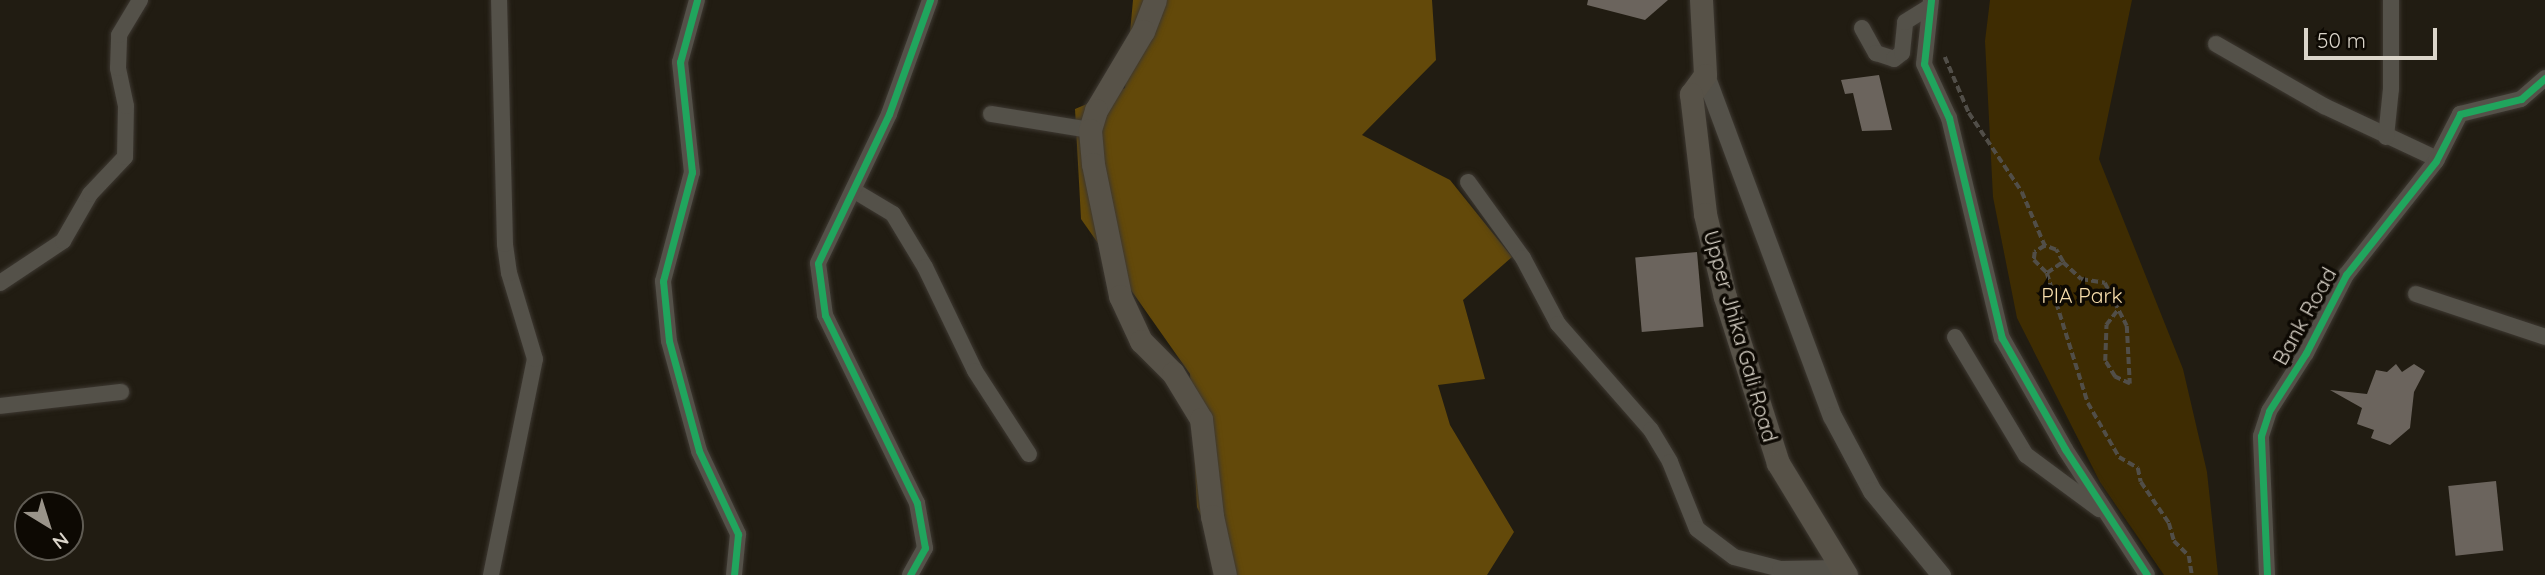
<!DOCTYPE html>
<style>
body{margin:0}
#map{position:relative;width:2545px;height:575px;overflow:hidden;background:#211c12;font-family:Quicksand,sans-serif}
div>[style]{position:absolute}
.green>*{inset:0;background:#3e2c02}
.forest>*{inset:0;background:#63490a}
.building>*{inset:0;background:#6b645d;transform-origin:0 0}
.path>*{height:3.5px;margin-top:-1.75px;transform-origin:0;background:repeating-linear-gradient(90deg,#514e48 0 7px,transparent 0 10.5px)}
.roads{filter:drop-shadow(0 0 2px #3d3831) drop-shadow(0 0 2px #3d3831)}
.minor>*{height:16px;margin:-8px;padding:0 8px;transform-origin:8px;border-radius:8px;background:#545149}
.tertiary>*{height:19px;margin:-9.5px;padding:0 9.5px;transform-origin:9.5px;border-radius:9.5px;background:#545149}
.secondary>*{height:23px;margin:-11.5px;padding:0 11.5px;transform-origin:11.5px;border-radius:11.5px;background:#575248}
.cycleway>*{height:7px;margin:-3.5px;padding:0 3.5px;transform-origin:3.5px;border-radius:3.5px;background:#20a55d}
span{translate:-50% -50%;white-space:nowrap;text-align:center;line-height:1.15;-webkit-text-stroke:7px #0d0903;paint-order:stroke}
.park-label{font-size:21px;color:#f8deac}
.street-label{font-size:21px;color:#dbd5ca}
.north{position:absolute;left:14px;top:491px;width:70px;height:70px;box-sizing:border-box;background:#0d0903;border:2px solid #5f5b53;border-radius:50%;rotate:142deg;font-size:19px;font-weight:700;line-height:28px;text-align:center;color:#dbd5ca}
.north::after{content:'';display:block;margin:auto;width:24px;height:32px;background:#9a948a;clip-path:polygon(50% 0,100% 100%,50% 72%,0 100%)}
.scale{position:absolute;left:2304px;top:28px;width:133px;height:32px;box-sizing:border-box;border:4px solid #dbd5ca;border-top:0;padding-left:9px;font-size:21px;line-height:24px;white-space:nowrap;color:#dbd5ca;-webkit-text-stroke:5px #0d0903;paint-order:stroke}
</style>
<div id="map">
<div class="green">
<div style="clip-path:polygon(1990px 0,2132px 0,2099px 159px,2183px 369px,2207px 472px,2218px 575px,2164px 575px,2100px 482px,2017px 318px,1993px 197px,1985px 41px)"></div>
</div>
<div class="forest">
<div style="clip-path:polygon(1133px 0,1432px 0,1436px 60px,1362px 135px,1450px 180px,1512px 257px,1463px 300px,1485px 379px,1438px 385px,1450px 425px,1514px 532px,1487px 575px,1228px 575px,1197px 507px,1190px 374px,1081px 219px,1075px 109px,1125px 88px)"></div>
</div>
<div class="building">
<div style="clip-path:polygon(1588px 0,1668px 0,1645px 20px,1587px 5px)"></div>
<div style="clip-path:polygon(1879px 75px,1892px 130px,1862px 131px,1853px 93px,1845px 94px,1841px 80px)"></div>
<div style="left:1697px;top:252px;width:75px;height:62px;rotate:85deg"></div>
<div style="clip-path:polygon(2396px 364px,2402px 372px,2414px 364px,2425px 371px,2414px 392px,2410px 428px,2390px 445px,2371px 438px,2374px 430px,2357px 424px,2362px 408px,2330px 390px,2367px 394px,2376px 370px,2387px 372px)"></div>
<div style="left:2496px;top:481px;width:70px;height:48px;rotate:84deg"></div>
</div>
<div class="path">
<div style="left:1945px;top:57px;width:61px;rotate:66.8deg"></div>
<div style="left:1969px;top:113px;width:95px;rotate:56.1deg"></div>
<div style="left:2022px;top:192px;width:59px;rotate:66.9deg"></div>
<div style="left:2063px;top:262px;width:25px;rotate:43deg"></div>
<div style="left:2081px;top:279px;width:24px;rotate:9deg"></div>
<div style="left:2105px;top:283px;width:48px;rotate:62.9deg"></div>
<div style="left:2127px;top:326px;width:58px;rotate:87deg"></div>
<div style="left:2130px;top:384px;width:17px;rotate:-155deg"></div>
<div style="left:2115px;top:377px;width:19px;rotate:-122deg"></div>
<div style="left:2105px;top:361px;width:36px;rotate:-88deg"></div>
<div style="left:2106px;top:325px;width:18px;rotate:-52deg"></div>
<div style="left:2047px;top:273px;width:19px;rotate:-35deg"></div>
<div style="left:2063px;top:262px;width:14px;rotate:-120deg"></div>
<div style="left:2056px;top:250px;width:12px;rotate:-160deg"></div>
<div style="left:2045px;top:246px;width:12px;rotate:149deg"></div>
<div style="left:2035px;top:252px;width:8px;rotate:97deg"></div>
<div style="left:2034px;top:260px;width:18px;rotate:45deg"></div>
<div style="left:2047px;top:273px;width:136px;rotate:72.5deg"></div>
<div style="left:2088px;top:403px;width:62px;rotate:60.1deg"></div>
<div style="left:2119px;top:457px;width:22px;rotate:30deg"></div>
<div style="left:2138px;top:468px;width:14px;rotate:78deg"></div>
<div style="left:2141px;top:482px;width:50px;rotate:55.7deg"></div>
<div style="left:2169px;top:523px;width:19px;rotate:74deg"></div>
<div style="left:2174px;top:541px;width:21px;rotate:45deg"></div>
<div style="left:2189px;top:556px;width:19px;rotate:81deg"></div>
</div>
<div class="roads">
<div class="minor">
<div style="left:697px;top:0;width:64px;rotate:105.3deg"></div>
<div style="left:680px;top:62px;width:111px;rotate:83.8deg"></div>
<div style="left:692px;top:172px;width:113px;rotate:104.9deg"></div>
<div style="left:663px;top:281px;width:60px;rotate:84.3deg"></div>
<div style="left:669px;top:341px;width:114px;rotate:74.7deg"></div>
<div style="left:699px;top:451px;width:92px;rotate:64.8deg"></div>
<div style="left:738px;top:534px;width:41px;rotate:95.6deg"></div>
<div style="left:1931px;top:0;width:64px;rotate:96.2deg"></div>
<div style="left:1924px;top:64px;width:60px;rotate:65.2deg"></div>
<div style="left:1949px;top:118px;width:226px;rotate:76.5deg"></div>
<div style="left:2002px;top:338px;width:128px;rotate:60.4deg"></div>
<div style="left:2065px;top:449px;width:150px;rotate:56.9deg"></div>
<div style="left:1862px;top:28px;width:29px;rotate:61deg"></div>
<div style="left:1876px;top:53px;width:19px;rotate:18deg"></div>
<div style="left:1894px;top:59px;width:10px;rotate:-37deg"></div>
<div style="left:1902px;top:53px;width:31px;rotate:-84deg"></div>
<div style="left:1905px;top:22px;width:26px;rotate:-32deg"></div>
<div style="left:2216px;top:44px;width:125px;rotate:29.9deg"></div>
<div style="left:2324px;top:106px;width:125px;rotate:25.1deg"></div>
<div style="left:991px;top:114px;width:100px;rotate:9.2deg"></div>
<div style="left:2386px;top:137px;width:48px;rotate:-84.1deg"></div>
<div style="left:2391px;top:89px;width:89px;rotate:-90deg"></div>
<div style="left:1468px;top:182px;width:94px;rotate:54.1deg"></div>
<div style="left:1523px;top:258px;width:75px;rotate:62.1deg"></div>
<div style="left:1558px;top:324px;width:141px;rotate:48.7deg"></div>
<div style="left:1651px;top:430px;width:37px;rotate:59deg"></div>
<div style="left:1670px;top:462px;width:72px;rotate:68.1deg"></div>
<div style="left:1697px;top:529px;width:46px;rotate:37.1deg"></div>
<div style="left:1734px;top:557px;width:48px;rotate:14.6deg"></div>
<div style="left:1780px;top:569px;width:60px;rotate:-1deg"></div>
<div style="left:853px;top:190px;width:47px;rotate:31deg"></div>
<div style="left:893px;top:214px;width:62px;rotate:58.9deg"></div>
<div style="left:925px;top:267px;width:115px;rotate:64.3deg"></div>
<div style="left:975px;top:371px;width:99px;rotate:57deg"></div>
<div style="left:0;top:283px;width:76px;rotate:-33.7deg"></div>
<div style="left:63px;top:241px;width:54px;rotate:-60.1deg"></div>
<div style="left:90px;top:194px;width:51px;rotate:-46.6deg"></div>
<div style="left:125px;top:157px;width:51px;rotate:-88.9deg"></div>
<div style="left:126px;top:106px;width:39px;rotate:-102deg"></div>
<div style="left:118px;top:68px;width:33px;rotate:-88deg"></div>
<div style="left:119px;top:35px;width:41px;rotate:-59deg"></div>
<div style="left:2416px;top:294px;width:136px;rotate:18.4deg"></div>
<div style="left:1955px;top:337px;width:138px;rotate:59deg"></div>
<div style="left:2026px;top:455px;width:91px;rotate:36.5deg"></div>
<div style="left:0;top:406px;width:122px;rotate:-6.6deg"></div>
<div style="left:491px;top:575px;width:220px;rotate:-78.5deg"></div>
<div style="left:535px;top:359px;width:90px;rotate:-106.8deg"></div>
<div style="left:509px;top:273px;width:29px;rotate:-98deg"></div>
<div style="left:505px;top:244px;width:244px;rotate:-91.4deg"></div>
<div style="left:910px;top:575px;width:31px;rotate:-61deg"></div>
<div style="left:925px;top:548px;width:46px;rotate:-100.1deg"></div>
<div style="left:917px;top:503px;width:209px;rotate:-116.1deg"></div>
<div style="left:825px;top:315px;width:52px;rotate:-97.7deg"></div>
<div style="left:818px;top:263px;width:165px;rotate:-64.5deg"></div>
<div style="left:889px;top:114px;width:121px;rotate:-70.2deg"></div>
<div style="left:2267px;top:575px;width:139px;rotate:-92.5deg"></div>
<div style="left:2261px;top:436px;width:26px;rotate:-72deg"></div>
<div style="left:2269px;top:411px;width:69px;rotate:-57.5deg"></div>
<div style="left:2306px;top:353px;width:88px;rotate:-62.9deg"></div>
<div style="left:2346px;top:275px;width:145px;rotate:-51.7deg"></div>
<div style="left:2436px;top:161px;width:53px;rotate:-62.9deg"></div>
<div style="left:2460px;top:114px;width:63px;rotate:-13.8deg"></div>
<div style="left:2521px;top:99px;width:32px;rotate:-41deg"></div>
</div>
<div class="tertiary">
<div style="left:1705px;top:75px;width:364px;rotate:69.6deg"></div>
<div style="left:1832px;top:416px;width:85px;rotate:61.9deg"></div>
<div style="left:1872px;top:491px;width:109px;rotate:50.6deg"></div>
</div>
<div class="secondary">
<div style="left:1155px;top:0;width:33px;rotate:111deg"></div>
<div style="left:1143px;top:31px;width:92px;rotate:120.7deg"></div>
<div style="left:1096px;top:110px;width:21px;rotate:107deg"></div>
<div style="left:1090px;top:130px;width:34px;rotate:85deg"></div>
<div style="left:1093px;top:164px;width:135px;rotate:78.4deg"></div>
<div style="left:1120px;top:296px;width:50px;rotate:65deg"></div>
<div style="left:1141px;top:341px;width:45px;rotate:45deg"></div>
<div style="left:1173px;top:373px;width:54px;rotate:58.7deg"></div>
<div style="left:1201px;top:419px;width:98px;rotate:83.5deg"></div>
<div style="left:1212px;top:516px;width:60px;rotate:77.6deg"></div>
<div style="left:1701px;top:0;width:75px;rotate:86.9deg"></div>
<div style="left:1705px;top:75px;width:24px;rotate:126deg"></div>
<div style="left:1691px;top:94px;width:121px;rotate:83.3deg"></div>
<div style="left:1705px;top:214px;width:85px;rotate:76.5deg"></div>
<div style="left:1725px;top:297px;width:174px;rotate:72.3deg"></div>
<div style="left:1778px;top:463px;width:131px;rotate:58.7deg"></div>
</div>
</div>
<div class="cycleway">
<div style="left:697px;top:0;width:64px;rotate:105.3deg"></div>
<div style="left:680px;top:62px;width:111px;rotate:83.8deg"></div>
<div style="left:692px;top:172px;width:113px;rotate:104.9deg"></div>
<div style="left:663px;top:281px;width:60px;rotate:84.3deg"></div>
<div style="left:669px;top:341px;width:114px;rotate:74.7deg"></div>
<div style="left:699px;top:451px;width:92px;rotate:64.8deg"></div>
<div style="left:738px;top:534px;width:41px;rotate:95.6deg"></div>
<div style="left:1931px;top:0;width:64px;rotate:96.2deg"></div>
<div style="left:1924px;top:64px;width:60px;rotate:65.2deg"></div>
<div style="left:1949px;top:118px;width:226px;rotate:76.5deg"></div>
<div style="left:2002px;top:338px;width:128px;rotate:60.4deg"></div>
<div style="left:2065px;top:449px;width:150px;rotate:56.9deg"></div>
<div style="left:910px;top:575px;width:31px;rotate:-61deg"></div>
<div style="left:925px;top:548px;width:46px;rotate:-100.1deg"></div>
<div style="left:917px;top:503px;width:209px;rotate:-116.1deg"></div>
<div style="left:825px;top:315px;width:52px;rotate:-97.7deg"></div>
<div style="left:818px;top:263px;width:165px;rotate:-64.5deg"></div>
<div style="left:889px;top:114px;width:121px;rotate:-70.2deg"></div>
<div style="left:2267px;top:575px;width:139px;rotate:-92.5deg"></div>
<div style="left:2261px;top:436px;width:26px;rotate:-72deg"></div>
<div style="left:2269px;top:411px;width:69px;rotate:-57.5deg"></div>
<div style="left:2306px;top:353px;width:88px;rotate:-62.9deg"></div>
<div style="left:2346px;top:275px;width:145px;rotate:-51.7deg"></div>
<div style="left:2436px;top:161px;width:53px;rotate:-62.9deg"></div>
<div style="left:2460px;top:114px;width:63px;rotate:-13.8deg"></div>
<div style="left:2521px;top:99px;width:32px;rotate:-41deg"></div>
</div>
<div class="park-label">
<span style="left:2082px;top:295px">PIA Park</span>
</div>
<div class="street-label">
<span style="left:2304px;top:316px;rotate:-61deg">Bank Road</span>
<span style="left:1741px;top:336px;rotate:74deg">Upper Jhika Gali Road</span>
</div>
<div class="north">N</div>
<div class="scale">50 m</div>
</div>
